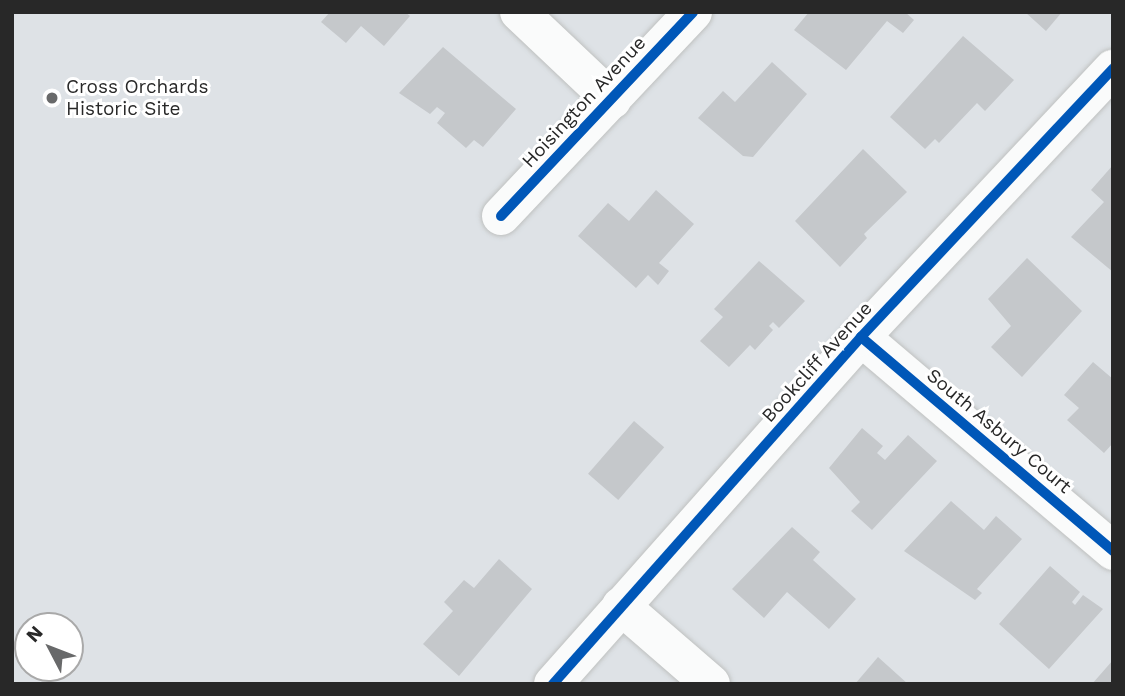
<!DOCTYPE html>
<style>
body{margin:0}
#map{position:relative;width:1125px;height:696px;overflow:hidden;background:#dee2e6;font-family:"Work Sans",sans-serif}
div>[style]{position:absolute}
.building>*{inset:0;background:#c5c8cb;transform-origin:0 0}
.roads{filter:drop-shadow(0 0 2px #bfc1c0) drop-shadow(0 0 2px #bfc1c0)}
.minor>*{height:38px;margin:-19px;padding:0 19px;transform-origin:19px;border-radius:19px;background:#fafbfb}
.cycleway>*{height:10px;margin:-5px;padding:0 5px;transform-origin:5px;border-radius:5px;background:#0057b8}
.dots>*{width:19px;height:19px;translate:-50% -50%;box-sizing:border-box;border:4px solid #fff;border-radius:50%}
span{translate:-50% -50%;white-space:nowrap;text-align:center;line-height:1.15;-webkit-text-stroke:6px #fff;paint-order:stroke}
.poi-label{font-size:19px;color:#282828}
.left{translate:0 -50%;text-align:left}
.street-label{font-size:19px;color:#282828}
.frame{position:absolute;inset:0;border:14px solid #282828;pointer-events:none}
.north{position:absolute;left:14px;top:612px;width:70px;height:70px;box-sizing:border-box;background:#fff;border:2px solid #a9a9a9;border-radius:50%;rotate:312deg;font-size:19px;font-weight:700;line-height:28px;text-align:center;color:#282828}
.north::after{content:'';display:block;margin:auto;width:24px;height:32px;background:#68696a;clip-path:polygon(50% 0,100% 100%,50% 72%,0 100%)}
</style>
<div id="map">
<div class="building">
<div style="clip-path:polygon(330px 12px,405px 12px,410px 16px,384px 46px,361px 26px,346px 43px,321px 22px)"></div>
<div style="clip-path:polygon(809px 12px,905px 12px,914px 20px,903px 33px,887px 21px,846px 70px,794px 30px)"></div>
<div style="clip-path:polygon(1025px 12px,1062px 12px,1046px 31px)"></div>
<div style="clip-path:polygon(963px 36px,1014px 80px,985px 111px,977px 103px,939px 143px,935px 139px,925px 149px,890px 117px)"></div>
<div style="clip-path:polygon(443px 47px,516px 109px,483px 147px,474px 140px,466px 148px,437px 123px,445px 113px,437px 107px,430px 114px,399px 93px)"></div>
<div style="clip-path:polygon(772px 62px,807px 94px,753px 157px,743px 156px,698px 118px,723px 91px,735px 102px)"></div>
<div style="clip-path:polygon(863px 149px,907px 192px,864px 234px,867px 238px,840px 267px,795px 221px)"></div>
<div style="clip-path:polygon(1113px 165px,1113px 272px,1071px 237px,1104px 202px,1091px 190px)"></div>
<div style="clip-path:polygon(656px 190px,694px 224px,659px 263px,669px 271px,658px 285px,648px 275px,636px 288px,578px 236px,608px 203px,629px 221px)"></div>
<div style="clip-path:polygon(1027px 258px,1082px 311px,1022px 377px,991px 347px,1011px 326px,988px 299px)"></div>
<div style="clip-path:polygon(759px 261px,805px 301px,779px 328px,773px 322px,769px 326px,773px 330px,755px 350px,750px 345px,729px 367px,700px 341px,723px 317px,714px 309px)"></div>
<div style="clip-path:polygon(1093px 362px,1113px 379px,1113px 443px,1104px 453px,1067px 420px,1079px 408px,1064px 395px)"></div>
<div style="left:634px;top:421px;width:40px;height:70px;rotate:41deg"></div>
<div style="clip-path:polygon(862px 428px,883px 446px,877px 453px,885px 460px,908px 435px,937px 461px,872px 530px,851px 511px,860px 502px,829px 468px)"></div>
<div style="clip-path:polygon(951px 501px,984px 530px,996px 516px,1022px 539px,977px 589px,982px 593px,975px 600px,904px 551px)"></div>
<div style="clip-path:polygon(792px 527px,820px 552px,813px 560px,856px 599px,829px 629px,787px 592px,764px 618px,732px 589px)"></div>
<div style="clip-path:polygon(499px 559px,532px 589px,459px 676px,423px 644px,453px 611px,444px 602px,464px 580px,474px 588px)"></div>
<div style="clip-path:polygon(1050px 566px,1080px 592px,1072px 602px,1075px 605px,1083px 595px,1103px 609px,1049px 669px,999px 624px)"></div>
<div style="clip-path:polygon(878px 657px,908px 684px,855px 684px)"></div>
<div style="clip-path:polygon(1113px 660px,1113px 684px,1092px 684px)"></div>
</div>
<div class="roads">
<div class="minor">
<div style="left:519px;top:12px;width:128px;rotate:43.4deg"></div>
<div style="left:501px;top:216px;width:280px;rotate:-46.7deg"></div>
<div style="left:861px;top:337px;width:331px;rotate:40.3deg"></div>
<div style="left:621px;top:606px;width:119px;rotate:40.9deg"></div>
<div style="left:553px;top:684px;width:464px;rotate:-48.4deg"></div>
<div style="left:861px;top:337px;width:368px;rotate:-46.8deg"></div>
</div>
</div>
<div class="cycleway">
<div style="left:501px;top:216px;width:280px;rotate:-46.7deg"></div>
<div style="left:861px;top:337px;width:331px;rotate:40.3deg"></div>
<div style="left:553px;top:684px;width:464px;rotate:-48.4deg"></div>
<div style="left:861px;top:337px;width:368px;rotate:-46.8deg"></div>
</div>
<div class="dots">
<div style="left:52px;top:98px;background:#68696a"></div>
</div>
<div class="poi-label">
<span class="left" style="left:66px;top:98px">Cross Orchards<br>Historic Site</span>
</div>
<div class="street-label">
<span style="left:584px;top:102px;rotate:-47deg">Hoisington Avenue</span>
<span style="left:817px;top:362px;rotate:-48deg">Bookcliff Avenue</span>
<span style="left:999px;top:431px;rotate:40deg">South Asbury Court</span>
</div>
<div class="frame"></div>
<div class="north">N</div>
</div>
